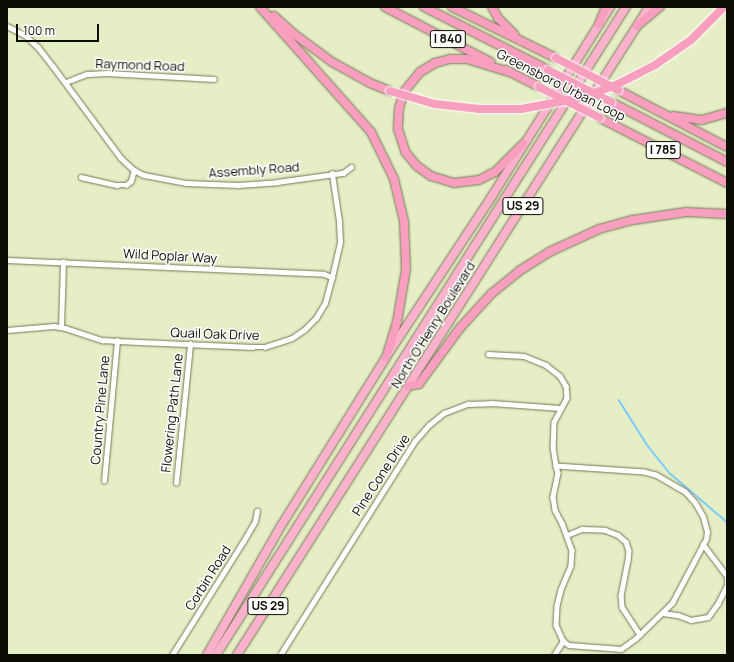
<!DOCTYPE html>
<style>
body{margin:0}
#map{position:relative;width:734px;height:662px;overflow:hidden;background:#e6eec5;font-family:Manrope,sans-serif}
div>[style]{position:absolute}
.stream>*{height:1.5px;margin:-0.75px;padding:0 0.75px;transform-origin:0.75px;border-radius:0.75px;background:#7ecbfa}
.roads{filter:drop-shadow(0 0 1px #727955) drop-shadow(0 0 1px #727955)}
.minor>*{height:4.5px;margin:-2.25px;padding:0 2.25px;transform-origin:2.25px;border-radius:2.25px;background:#fff}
.trunk>*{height:8px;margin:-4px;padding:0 4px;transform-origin:4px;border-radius:4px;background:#fab2cc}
.motorway>*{height:8px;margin:-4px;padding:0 4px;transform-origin:4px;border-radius:4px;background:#f89ebf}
.bridges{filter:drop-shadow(0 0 1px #fff) drop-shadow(0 0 1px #fff)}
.motorway-bridge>*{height:8px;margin:-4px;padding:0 4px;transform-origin:4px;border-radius:4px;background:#f89ebf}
span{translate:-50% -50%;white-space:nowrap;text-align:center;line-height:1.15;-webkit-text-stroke:3px #fff;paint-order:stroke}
.shield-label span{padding:1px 3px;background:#fff;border:1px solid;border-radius:3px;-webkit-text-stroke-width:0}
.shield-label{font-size:12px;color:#0b0d02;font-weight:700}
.street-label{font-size:13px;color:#0b0d02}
.frame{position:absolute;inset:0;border:8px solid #0b0d02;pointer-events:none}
.scale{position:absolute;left:16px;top:24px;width:83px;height:18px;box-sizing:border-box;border:2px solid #0b0d02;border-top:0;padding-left:5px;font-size:12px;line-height:14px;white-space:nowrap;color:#0b0d02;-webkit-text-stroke:3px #fff;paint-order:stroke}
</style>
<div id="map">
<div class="stream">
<div style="left:619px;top:400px;width:54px;rotate:57.8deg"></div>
<div style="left:648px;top:446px;width:36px;rotate:51deg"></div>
<div style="left:671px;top:474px;width:74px;rotate:40.6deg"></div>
</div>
<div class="roads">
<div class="minor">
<div style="left:7px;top:26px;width:20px;rotate:27deg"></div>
<div style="left:25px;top:35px;width:18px;rotate:43deg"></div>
<div style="left:38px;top:47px;width:24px;rotate:52deg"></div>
<div style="left:53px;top:66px;width:114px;rotate:53.5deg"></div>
<div style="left:121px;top:158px;width:18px;rotate:43deg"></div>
<div style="left:134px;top:170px;width:11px;rotate:27deg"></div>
<div style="left:144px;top:175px;width:43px;rotate:10.8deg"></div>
<div style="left:186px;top:183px;width:52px;rotate:2.2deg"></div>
<div style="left:238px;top:185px;width:39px;rotate:-4deg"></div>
<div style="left:277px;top:182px;width:67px;rotate:-7.8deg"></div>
<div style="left:343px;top:173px;width:10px;rotate:-37deg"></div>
<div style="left:66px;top:82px;width:22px;rotate:-21deg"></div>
<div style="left:87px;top:74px;width:20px;rotate:-3deg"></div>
<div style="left:107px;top:73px;width:107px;rotate:3.2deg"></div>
<div style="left:81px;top:177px;width:37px;rotate:13deg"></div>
<div style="left:117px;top:185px;width:9px"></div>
<div style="left:126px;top:185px;width:6px;rotate:-39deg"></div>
<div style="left:131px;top:181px;width:11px;rotate:-75deg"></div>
<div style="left:7px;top:260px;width:317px;rotate:2.5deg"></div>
<div style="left:324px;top:274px;width:9px;rotate:21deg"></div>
<div style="left:61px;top:327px;width:65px;rotate:-88.2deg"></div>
<div style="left:7px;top:330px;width:47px;rotate:-4.9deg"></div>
<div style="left:54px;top:326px;width:11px;rotate:10deg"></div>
<div style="left:65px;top:328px;width:40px;rotate:18deg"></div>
<div style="left:103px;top:340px;width:14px;rotate:4deg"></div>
<div style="left:117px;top:341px;width:136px;rotate:2.5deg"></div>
<div style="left:253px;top:347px;width:12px"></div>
<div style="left:265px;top:347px;width:28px;rotate:-18deg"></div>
<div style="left:292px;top:338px;width:14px;rotate:-34deg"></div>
<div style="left:304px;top:330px;width:17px;rotate:-45deg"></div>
<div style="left:316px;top:318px;width:17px;rotate:-59deg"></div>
<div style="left:325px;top:303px;width:27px;rotate:-75deg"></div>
<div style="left:332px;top:277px;width:36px;rotate:-77deg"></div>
<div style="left:340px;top:242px;width:21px;rotate:-93deg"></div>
<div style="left:339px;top:221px;width:48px;rotate:-98.5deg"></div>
<div style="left:488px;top:354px;width:36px;rotate:3deg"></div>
<div style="left:524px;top:356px;width:24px;rotate:22deg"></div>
<div style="left:546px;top:365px;width:18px;rotate:38deg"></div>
<div style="left:560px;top:376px;width:12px;rotate:59deg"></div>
<div style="left:566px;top:386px;width:12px;rotate:85deg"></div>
<div style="left:567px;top:398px;width:27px;rotate:118deg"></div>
<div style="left:554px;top:422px;width:25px;rotate:92deg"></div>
<div style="left:553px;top:447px;width:19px;rotate:81deg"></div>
<div style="left:556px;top:466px;width:7px;rotate:74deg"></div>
<div style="left:558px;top:473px;width:25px;rotate:102deg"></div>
<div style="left:553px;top:497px;width:13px;rotate:81deg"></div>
<div style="left:555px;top:510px;width:15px;rotate:62deg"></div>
<div style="left:562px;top:523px;width:29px;rotate:70deg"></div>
<div style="left:572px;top:550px;width:16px;rotate:94deg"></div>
<div style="left:571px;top:566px;width:26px;rotate:113deg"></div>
<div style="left:561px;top:590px;width:16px;rotate:104deg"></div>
<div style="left:557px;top:606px;width:19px;rotate:93deg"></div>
<div style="left:556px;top:625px;width:17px;rotate:66deg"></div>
<div style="left:563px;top:641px;width:7px;rotate:34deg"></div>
<div style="left:569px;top:645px;width:52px;rotate:4.4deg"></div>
<div style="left:621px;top:649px;width:17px;rotate:-36deg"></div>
<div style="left:635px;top:639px;width:52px;rotate:-44.2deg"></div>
<div style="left:672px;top:603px;width:72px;rotate:-62deg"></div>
<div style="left:706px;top:539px;width:7px;rotate:-82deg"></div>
<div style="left:707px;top:532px;width:16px;rotate:-105deg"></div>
<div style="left:703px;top:517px;width:16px;rotate:-120deg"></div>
<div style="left:695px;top:503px;width:15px;rotate:-132deg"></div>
<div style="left:685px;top:492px;width:34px;rotate:-150deg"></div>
<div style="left:655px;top:475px;width:11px;rotate:-165deg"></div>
<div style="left:644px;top:472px;width:88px;rotate:-176.1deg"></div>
<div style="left:104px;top:481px;width:141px;rotate:-84.7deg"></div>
<div style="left:176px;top:483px;width:140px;rotate:-84.2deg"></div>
<div style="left:567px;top:535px;width:16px;rotate:-22deg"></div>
<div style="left:582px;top:529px;width:23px;rotate:2deg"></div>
<div style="left:605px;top:530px;width:14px;rotate:21deg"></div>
<div style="left:618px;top:535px;width:11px;rotate:41deg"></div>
<div style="left:626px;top:542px;width:9px;rotate:72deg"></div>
<div style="left:629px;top:551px;width:9px;rotate:96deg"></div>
<div style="left:628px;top:560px;width:36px;rotate:101deg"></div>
<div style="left:621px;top:595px;width:12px;rotate:85deg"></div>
<div style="left:622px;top:607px;width:33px;rotate:57deg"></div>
<div style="left:703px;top:544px;width:40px;rotate:53deg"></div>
<div style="left:663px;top:613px;width:15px;rotate:8deg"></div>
<div style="left:678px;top:615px;width:14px;rotate:21deg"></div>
<div style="left:691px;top:620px;width:17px;rotate:-10deg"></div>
<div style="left:708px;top:617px;width:17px;rotate:-54deg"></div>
<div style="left:718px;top:603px;width:20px;rotate:-63deg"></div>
<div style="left:727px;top:585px;width:8px;rotate:-90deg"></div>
<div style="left:172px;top:655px;width:133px;rotate:-57.9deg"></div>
<div style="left:243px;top:542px;width:24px;rotate:-60deg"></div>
<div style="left:255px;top:521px;width:10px;rotate:-79deg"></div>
<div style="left:280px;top:655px;width:253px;rotate:-57.8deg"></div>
<div style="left:415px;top:441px;width:21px;rotate:-49deg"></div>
<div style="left:429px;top:425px;width:19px;rotate:-39deg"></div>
<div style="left:444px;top:413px;width:26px;rotate:-21deg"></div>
<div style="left:468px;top:404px;width:23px;rotate:-2deg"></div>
<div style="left:491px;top:403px;width:70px;rotate:4.1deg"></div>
<div style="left:554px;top:655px;width:17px;rotate:-57deg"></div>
</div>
<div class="trunk">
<div style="left:207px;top:655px;width:149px;rotate:-60.2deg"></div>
<div style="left:281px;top:526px;width:199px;rotate:-58.1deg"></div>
<div style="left:386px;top:357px;width:193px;rotate:-56.6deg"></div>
<div style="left:492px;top:196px;width:223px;rotate:-58deg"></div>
<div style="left:216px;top:655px;width:767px;rotate:-57.68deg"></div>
<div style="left:237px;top:655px;width:768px;rotate:-57.55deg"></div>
</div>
<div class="motorway">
<div style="left:260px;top:7px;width:167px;rotate:48.4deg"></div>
<div style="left:371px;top:132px;width:52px;rotate:63.9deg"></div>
<div style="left:394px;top:179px;width:43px;rotate:76.6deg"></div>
<div style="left:404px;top:221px;width:48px;rotate:87.6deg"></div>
<div style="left:406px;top:269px;width:54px;rotate:99.6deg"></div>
<div style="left:397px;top:322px;width:37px;rotate:107deg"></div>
<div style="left:385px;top:7px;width:119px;rotate:27.6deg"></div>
<div style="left:424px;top:7px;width:139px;rotate:26.9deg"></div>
<div style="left:452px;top:7px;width:116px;rotate:26.1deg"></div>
<div style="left:492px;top:7px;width:13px;rotate:61deg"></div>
<div style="left:498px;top:18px;width:23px;rotate:45deg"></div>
<div style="left:274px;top:16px;width:27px;rotate:42deg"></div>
<div style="left:294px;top:34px;width:47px;rotate:36.4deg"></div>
<div style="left:332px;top:62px;width:43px;rotate:28.9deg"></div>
<div style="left:370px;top:83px;width:22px;rotate:22deg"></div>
<div style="left:599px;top:24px;width:18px;rotate:-68deg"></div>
<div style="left:637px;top:26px;width:30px;rotate:-40deg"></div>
<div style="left:506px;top:70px;width:37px;rotate:27deg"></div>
<div style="left:509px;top:72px;width:44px;rotate:-162.8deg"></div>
<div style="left:467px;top:59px;width:17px;rotate:180deg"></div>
<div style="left:450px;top:59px;width:16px;rotate:165deg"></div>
<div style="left:435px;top:63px;width:17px;rotate:149deg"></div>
<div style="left:420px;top:72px;width:26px;rotate:129deg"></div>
<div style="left:404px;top:92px;width:17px;rotate:107deg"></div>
<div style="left:399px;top:108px;width:21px;rotate:93deg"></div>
<div style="left:398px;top:129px;width:25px;rotate:72deg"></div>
<div style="left:406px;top:153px;width:17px;rotate:50deg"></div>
<div style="left:417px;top:166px;width:17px;rotate:36deg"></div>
<div style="left:431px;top:176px;width:24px;rotate:17deg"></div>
<div style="left:454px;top:183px;width:25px;rotate:-7deg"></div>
<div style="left:479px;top:180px;width:18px;rotate:-27deg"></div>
<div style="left:495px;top:172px;width:40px;rotate:-45deg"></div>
<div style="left:618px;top:90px;width:123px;rotate:27.6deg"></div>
<div style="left:611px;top:102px;width:131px;rotate:27.3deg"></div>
<div style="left:673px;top:116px;width:29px;rotate:8deg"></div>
<div style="left:702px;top:120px;width:26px;rotate:-16deg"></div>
<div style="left:600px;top:118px;width:143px;rotate:27.1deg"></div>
<div style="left:408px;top:386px;width:11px;rotate:-10deg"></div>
<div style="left:419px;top:384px;width:69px;rotate:-53.8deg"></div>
<div style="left:460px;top:328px;width:46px;rotate:-47.6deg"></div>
<div style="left:491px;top:294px;width:36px;rotate:-39deg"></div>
<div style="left:519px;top:271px;width:36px;rotate:-32deg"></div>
<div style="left:549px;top:252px;width:55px;rotate:-24.7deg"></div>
<div style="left:599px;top:229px;width:35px;rotate:-15deg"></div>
<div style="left:633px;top:220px;width:54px;rotate:-8.6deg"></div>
<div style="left:686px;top:212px;width:41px;rotate:2.8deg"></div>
</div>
</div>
<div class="bridges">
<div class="motorway-bridge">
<div style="left:556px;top:58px;width:70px;rotate:27.3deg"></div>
<div style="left:548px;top:70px;width:71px;rotate:26.9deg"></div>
<div style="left:539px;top:87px;width:68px;rotate:26.9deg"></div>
<div style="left:390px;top:91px;width:47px;rotate:16.1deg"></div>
<div style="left:435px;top:104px;width:45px;rotate:6.3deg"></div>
<div style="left:480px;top:109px;width:41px"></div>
<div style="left:521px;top:109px;width:60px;rotate:-10.6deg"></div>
<div style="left:580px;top:98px;width:38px;rotate:-20deg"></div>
<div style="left:616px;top:85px;width:44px;rotate:-27.1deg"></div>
<div style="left:655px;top:65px;width:44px;rotate:-34.8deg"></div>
<div style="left:691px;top:40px;width:47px;rotate:-45deg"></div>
</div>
</div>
<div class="shield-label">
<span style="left:448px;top:39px">I 840</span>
<span style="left:663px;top:150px">I 785</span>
<span style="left:523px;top:206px">US 29</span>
<span style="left:268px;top:606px">US 29</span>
</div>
<div class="street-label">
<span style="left:140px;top:65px;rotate:2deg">Raymond Road</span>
<span style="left:561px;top:85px;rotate:27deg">Greensboro Urban Loop</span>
<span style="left:254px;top:170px;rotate:-4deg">Assembly Road</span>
<span style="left:170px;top:256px;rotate:3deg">Wild Poplar Way</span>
<span style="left:433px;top:325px;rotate:-58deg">North O'Henry Boulevard</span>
<span style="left:215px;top:334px;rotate:2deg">Quail Oak Drive</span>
<span style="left:100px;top:410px;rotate:-85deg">Country Pine Lane</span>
<span style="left:172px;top:413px;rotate:-84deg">Flowering Path Lane</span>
<span style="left:381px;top:475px;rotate:-57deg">Pine Cone Drive</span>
<span style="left:208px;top:578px;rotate:-58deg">Corbin Road</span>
</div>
<div class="frame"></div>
<div class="scale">100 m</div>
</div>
